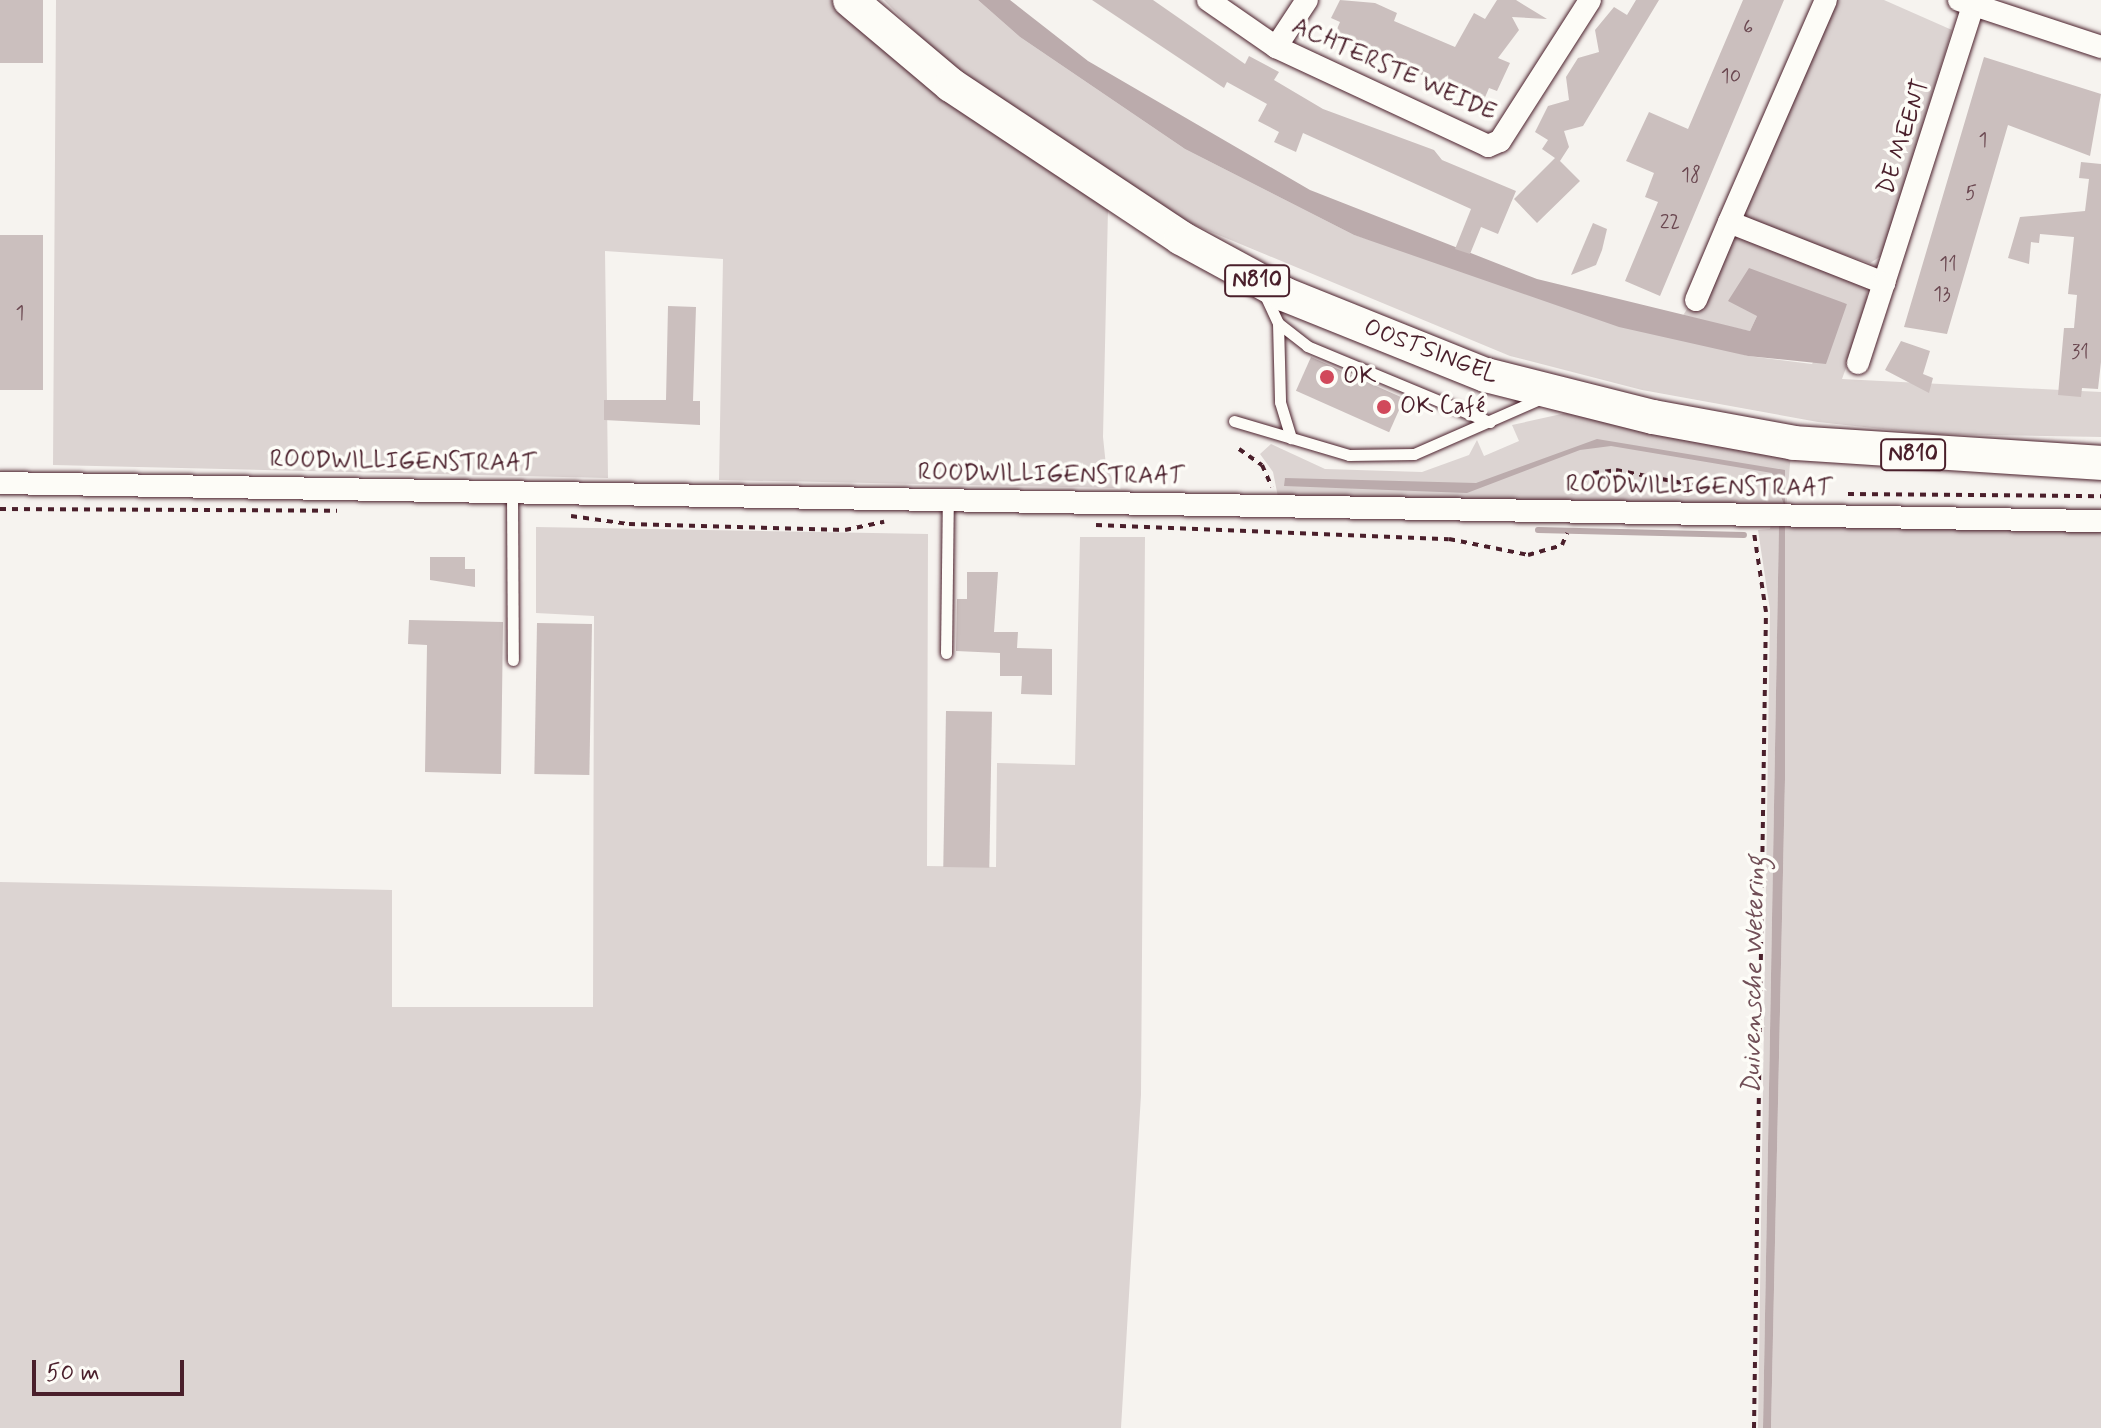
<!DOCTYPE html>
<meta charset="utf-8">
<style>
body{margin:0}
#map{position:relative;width:2101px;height:1428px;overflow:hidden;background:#f6f3ef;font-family:Mynerve,sans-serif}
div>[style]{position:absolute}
.green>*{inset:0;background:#dcd4d2}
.water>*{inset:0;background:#bbabac}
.stream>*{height:6px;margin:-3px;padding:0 3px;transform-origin:3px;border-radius:3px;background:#bbabac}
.building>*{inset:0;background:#cbbfbe;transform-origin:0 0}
.path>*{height:4px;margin-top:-2px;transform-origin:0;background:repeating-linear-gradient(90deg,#4a1f2b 0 6px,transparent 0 12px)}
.roads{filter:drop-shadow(0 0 2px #4a1f2b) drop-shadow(0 0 2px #4a1f2b)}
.service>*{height:11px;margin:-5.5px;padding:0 5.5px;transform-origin:5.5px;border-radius:5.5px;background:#fdfcf7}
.minor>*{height:22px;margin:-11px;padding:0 11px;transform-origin:11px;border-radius:11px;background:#fdfcf7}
.primary>*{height:34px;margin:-17px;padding:0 17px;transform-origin:17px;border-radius:17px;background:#fdfcf7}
.dots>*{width:22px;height:22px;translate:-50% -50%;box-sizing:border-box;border:4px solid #fdfcf7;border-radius:50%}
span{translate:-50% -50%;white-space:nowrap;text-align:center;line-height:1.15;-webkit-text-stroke:7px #fdfcf7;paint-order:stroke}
.number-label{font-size:20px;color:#6a4750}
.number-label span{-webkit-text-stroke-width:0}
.shield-label span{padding:2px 6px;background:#fdfcf7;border:2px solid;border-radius:6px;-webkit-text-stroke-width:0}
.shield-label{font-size:22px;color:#4a1f2b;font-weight:700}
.street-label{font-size:24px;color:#4a1f2b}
.poi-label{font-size:24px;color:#4a1f2b}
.left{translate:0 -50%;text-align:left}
.water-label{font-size:26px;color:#725058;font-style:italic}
.scale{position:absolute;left:32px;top:1360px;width:152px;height:36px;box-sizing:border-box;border:4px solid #4a1f2b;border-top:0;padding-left:10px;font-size:24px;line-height:28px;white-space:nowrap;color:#4a1f2b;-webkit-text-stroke:6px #fdfcf7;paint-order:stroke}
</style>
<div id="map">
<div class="green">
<div style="clip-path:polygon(56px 0,832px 0,925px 80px,1108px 209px,1103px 437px,1106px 466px,1117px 488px,719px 480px,723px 259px,605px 251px,608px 478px,53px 465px)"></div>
<div style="clip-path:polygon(884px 0,978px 0,1020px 37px,1185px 149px,1354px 235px,1748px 356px,1812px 364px,1847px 304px,1814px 295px,1757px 316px,1750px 331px,1682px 317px,1737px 230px,1866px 283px,1868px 307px,1842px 379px,2101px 392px,2101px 437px,1929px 434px,1818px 422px,1642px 390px,1510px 356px,1156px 209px,956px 73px)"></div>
<div style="clip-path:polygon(1832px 0,1884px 0,1952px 30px,1883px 255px,1870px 263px,1776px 233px,1744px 215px)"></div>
<div style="clip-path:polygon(1566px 413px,1791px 453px,1786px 509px,1278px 497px,1273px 472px,1260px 454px,1271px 444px,1325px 469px,1422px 472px,1469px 455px,1477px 440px,1484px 456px,1519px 441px,1512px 425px)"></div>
<div style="clip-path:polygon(1771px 520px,2101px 530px,2101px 1428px,1771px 1428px,1785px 779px,1785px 523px,1779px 523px,1763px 1428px,1758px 1428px,1770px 610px,1758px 530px,1770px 529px)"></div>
<div style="clip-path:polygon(536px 527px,928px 534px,927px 866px,996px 867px,997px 763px,1075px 765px,1080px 537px,1145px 537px,1141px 1095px,1121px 1428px,0 1428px,0 882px,392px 890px,392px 1007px,593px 1007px,594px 616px,536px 613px)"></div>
</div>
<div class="water">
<div style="clip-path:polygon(978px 0,1010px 0,1088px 61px,1310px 190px,1537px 279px,1750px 331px,1757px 316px,1728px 301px,1749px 268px,1847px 304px,1826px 364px,1748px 356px,1619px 327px,1354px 235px,1185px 149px,1020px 37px)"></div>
<div style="clip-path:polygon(1597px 439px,1785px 470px,1785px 507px,1772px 473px,1611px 446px,1580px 450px,1467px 493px,1284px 486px,1285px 478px,1476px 483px)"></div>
<div style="clip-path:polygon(1779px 522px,1785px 522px,1785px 779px,1771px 1428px,1763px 1428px)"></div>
</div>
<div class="stream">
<div style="left:1538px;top:530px;width:206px;rotate:1.4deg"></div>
</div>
<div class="building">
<div style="left:0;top:0;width:43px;height:63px"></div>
<div style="clip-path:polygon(1092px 0,1153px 0,1245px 64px,1249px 56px,1279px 72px,1274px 80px,1323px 109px,1434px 150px,1442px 160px,1516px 191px,1498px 234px,1481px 227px,1470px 254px,1455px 249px,1471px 209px,1303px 133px,1296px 152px,1274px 142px,1279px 132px,1258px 121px,1267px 104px,1227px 82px,1224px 88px)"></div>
<div style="clip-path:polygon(1340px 0,1375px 3px,1397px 13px,1394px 21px,1455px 47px,1474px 13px,1485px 19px,1497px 0,1516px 0,1547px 19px,1512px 17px,1519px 30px,1498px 58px,1510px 63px,1497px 91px,1489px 88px,1483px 102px,1334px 36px,1340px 22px,1331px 18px)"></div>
<div style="clip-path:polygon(1636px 0,1659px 0,1583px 126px,1564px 131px,1569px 147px,1560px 161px,1580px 181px,1537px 223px,1514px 199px,1555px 158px,1542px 149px,1548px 140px,1535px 132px,1548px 106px,1569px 100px,1566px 77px,1578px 58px,1599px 52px,1595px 30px,1614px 7px,1627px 15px)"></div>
<div style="clip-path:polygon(1743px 0,1784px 0,1660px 296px,1625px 281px,1658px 202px,1645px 197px,1654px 173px,1626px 161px,1649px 112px,1688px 129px)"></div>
<div style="clip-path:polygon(1984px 57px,2101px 94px,2090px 156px,2008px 125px,1947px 334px,1904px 327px)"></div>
<div style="clip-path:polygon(2081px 162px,2101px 164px,2101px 362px,2098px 389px,2082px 388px,2081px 397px,2058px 395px,2064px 328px,2074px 328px,2077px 295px,2068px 294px,2074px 237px,2040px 234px,2039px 243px,2031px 242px,2029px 264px,2008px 258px,2020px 217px,2085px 211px,2089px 179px,2079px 178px)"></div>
<div style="clip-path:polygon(1593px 223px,1607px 229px,1602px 250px,1596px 265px,1571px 275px)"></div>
<div style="left:0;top:235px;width:43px;height:155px"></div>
<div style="clip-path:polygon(668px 306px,696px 307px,693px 401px,700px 401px,700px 425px,604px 420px,604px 400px,666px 400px)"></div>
<div style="clip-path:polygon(1901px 341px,1930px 351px,1923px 374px,1933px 378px,1929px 393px,1885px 370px)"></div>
<div style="left:1311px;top:357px;width:102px;height:37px;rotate:24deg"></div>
<div style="clip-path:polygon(430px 557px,465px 557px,465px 569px,475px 569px,475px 587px,430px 580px)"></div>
<div style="clip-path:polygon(967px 572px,998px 572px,994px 632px,1018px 632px,1017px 648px,1052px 649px,1052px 695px,1021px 694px,1022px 676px,1000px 676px,1000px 653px,956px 651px,957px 599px,967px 599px)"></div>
<div style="clip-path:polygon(409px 620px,503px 622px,501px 774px,425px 772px,427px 645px,408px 644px)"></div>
<div style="left:537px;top:623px;width:55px;height:151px;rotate:1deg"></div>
<div style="left:946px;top:711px;width:46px;height:156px;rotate:1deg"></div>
</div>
<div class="path">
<div style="left:1239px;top:449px;width:28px;rotate:35deg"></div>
<div style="left:1262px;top:465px;width:24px;rotate:66deg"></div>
<div style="left:1573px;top:493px;width:28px;rotate:-45deg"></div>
<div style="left:1593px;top:473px;width:23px;rotate:-7deg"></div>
<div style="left:1616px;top:470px;width:114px;rotate:11.1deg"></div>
<div style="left:1848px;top:494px;width:253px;rotate:0.5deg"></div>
<div style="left:0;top:509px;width:337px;rotate:0.3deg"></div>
<div style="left:571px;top:516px;width:59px;rotate:7.9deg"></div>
<div style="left:629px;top:524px;width:216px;rotate:1.6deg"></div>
<div style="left:845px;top:530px;width:40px;rotate:-12deg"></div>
<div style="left:1096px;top:525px;width:353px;rotate:2.3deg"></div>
<div style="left:1449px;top:539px;width:81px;rotate:11.4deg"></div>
<div style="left:1528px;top:555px;width:35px;rotate:-16deg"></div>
<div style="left:1562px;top:545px;width:13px;rotate:-67deg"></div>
<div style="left:1754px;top:1428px;width:816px;rotate:-89.16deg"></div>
<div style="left:1766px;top:612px;width:80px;rotate:-98.6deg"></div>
</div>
<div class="roads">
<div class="service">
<div style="left:1264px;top:293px;width:33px;rotate:65deg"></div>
<div style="left:1278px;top:323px;width:79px;rotate:88.5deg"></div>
<div style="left:1280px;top:402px;width:38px;rotate:73deg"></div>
<div style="left:1278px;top:323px;width:37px;rotate:38deg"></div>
<div style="left:1307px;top:346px;width:198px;rotate:22.6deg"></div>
<div style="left:1234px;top:421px;width:120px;rotate:16.5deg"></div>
<div style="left:1349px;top:455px;width:65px;rotate:-0.9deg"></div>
<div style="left:1414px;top:454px;width:142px;rotate:-23.7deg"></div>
<div style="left:512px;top:490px;width:170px;rotate:89.7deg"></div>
<div style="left:946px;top:653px;width:154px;rotate:-89.3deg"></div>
</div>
<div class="minor">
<div style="left:1208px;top:0;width:83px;rotate:34.7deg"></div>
<div style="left:1276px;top:47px;width:234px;rotate:25deg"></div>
<div style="left:1488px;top:146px;width:13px;rotate:-23deg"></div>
<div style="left:1500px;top:141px;width:167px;rotate:-57.4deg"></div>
<div style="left:1826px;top:0;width:242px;rotate:113.6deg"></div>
<div style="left:1729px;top:222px;width:167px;rotate:21.5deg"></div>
<div style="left:1884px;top:283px;width:291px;rotate:-72.2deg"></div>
<div style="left:1959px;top:0;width:150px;rotate:18.3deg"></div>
<div style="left:1276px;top:47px;width:56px;rotate:-56.6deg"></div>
<div style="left:1696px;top:300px;width:85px;rotate:-67.1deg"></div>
<div style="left:1858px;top:363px;width:84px;rotate:-72deg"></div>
<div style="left:0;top:483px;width:2101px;rotate:1.04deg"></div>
</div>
<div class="primary">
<div style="left:850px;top:0;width:132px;rotate:40.1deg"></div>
<div style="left:951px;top:85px;width:276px;rotate:33.6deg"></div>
<div style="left:1181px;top:238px;width:117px;rotate:28.5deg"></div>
<div style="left:1284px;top:294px;width:218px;rotate:21.9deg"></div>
<div style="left:1486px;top:375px;width:172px;rotate:14.1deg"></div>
<div style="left:1653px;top:417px;width:143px;rotate:10.4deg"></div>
<div style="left:1794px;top:443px;width:308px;rotate:3.7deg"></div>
</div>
</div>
<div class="dots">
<div style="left:1327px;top:377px;background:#d1495b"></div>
<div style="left:1384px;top:407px;background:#d1495b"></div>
</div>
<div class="number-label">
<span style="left:1748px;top:27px">6</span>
<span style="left:1731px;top:76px">10</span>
<span style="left:1983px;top:140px">1</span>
<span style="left:1691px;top:175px">18</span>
<span style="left:1971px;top:193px">5</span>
<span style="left:1670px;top:222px">22</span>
<span style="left:1948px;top:264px">11</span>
<span style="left:1942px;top:294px">13</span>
<span style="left:20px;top:313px">1</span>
<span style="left:2080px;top:352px">31</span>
</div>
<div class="shield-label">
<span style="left:1257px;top:281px">N810</span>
<span style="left:1913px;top:455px">N810</span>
</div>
<div class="street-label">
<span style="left:1394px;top:70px;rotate:24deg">ACHTERSTE WEIDE</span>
<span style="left:1904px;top:137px;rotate:-72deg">DE MEENT</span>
<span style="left:1431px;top:352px;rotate:21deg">OOSTSINGEL</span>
<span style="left:403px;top:462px;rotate:1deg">ROODWILLIGENSTRAAT</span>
<span style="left:1051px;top:475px;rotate:1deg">ROODWILLIGENSTRAAT</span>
<span style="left:1699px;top:487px;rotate:1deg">ROODWILLIGENSTRAAT</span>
</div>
<div class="poi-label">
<span class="left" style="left:1343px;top:377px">OK</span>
<span class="left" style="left:1400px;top:407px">OK Café</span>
</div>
<div class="water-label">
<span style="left:1755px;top:975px;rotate:-89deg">Duivensche Wetering</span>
</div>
<div class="scale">50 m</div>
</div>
